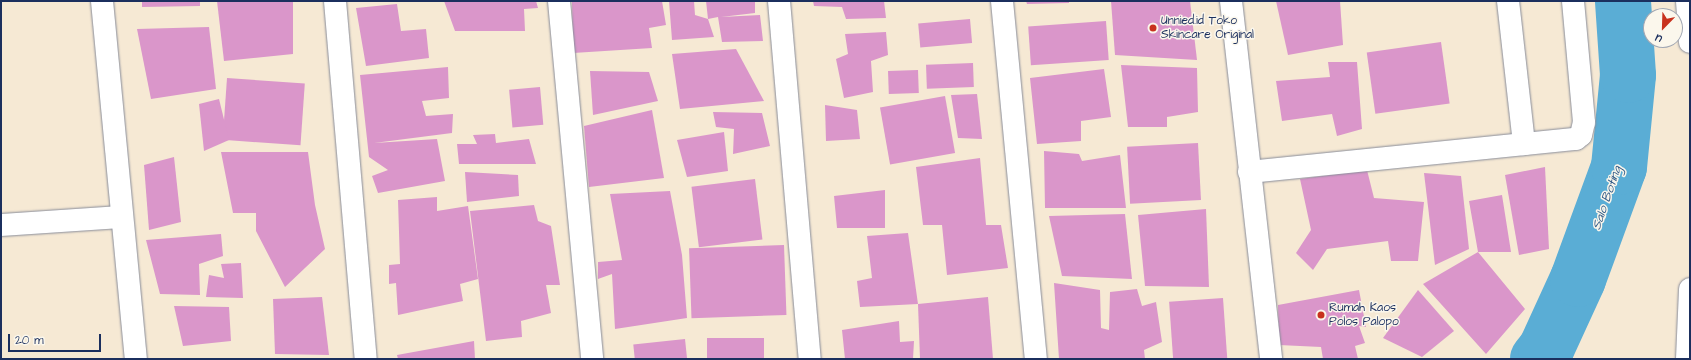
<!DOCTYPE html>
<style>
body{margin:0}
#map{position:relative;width:1691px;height:360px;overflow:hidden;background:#f6e9d4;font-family:"Architects Daughter",sans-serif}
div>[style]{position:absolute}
.river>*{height:56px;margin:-28px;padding:0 28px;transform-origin:28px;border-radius:28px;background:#5aadd5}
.building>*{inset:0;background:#da96ca;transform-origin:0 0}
.roads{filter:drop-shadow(0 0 1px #888c99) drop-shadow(0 0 1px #888c99)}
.minor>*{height:22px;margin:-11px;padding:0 11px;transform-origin:11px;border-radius:11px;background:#fff}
.dots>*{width:11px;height:11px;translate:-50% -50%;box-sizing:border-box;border:2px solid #fbf7ec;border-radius:50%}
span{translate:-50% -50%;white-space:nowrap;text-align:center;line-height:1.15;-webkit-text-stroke:3px #fbf7ec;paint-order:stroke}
.poi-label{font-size:12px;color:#1b2f5e}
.left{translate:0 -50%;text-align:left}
.water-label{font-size:13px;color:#315b88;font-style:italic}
.frame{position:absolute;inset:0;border:2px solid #1b2f5e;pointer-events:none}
.north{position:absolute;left:1643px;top:8px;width:40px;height:40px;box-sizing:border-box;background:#fbf7ec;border:1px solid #a1a7b3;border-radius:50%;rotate:203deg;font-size:11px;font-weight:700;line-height:16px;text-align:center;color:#1b2f5e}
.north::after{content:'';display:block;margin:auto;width:14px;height:18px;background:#c8321e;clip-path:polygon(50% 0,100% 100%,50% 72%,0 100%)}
.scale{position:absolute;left:8px;top:334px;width:93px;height:18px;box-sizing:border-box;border:2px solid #1b2f5e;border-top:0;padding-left:5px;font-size:12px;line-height:14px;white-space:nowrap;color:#1b2f5e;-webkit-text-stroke:3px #fbf7ec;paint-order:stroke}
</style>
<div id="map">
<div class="river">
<div style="left:1538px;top:359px;width:13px;rotate:-51deg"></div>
<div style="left:1546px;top:349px;width:77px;rotate:-65.4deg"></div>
<div style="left:1578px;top:279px;width:119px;rotate:-69.9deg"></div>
<div style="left:1619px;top:167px;width:92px;rotate:-84.4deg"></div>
<div style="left:1628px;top:75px;width:74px;rotate:-93.9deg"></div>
</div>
<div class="building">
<div style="clip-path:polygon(142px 1px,200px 1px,200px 6px,142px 7px)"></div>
<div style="clip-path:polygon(217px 1px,293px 1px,293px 54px,224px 61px)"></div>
<div style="clip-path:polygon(444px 1px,536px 1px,538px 8px,524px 9px,525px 31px,455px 31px)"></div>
<div style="clip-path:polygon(572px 1px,662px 1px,666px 25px,649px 28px,652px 48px,573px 53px)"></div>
<div style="clip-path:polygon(669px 1px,694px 1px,695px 15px,708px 19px,714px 37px,672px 40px)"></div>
<div style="clip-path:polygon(706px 1px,755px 1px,755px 13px,721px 17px,760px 15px,763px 41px,722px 42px,718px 17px,708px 19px)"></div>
<div style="clip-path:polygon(813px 1px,884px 1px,886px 18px,846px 19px,842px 7px,814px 6px)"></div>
<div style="clip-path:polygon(1026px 1px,1069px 1px,1069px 3px,1027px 4px)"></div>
<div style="clip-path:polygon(1111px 1px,1190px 1px,1197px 60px,1115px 55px)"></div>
<div style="clip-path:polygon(1276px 1px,1340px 1px,1343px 45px,1288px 55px)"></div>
<div style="clip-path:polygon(397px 4px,401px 31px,426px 29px,429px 58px,366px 66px,356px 8px)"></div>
<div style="left:970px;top:19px;width:24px;height:52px;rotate:85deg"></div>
<div style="left:1106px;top:21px;width:39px;height:78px;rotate:86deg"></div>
<div style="clip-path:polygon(209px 27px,216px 89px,151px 99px,137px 29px)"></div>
<div style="clip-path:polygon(886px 32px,888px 55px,871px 61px,873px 92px,844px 98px,836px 59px,848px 54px,845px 34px)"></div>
<div style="left:1441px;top:42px;width:62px;height:75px;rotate:82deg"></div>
<div style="clip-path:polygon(736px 49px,764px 101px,680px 109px,672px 54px)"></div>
<div style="clip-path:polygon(1328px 62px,1357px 62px,1362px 129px,1337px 136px,1332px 114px,1282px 121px,1276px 81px,1330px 77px)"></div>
<div style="left:973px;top:63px;width:24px;height:47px;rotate:88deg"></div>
<div style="clip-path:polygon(1121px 65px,1197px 68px,1198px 112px,1167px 117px,1167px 127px,1128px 127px)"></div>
<div style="clip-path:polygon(448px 67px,449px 98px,422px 101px,426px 116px,453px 114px,452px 133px,374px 143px,437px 139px,445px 181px,378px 193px,372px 176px,388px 170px,369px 157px,360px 75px)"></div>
<div style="clip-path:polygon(1104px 69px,1111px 117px,1081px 121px,1081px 141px,1037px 144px,1030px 78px)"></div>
<div style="left:918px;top:70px;width:23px;height:30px;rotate:88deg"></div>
<div style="clip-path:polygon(590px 71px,649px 72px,658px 101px,593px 115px)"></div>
<div style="left:227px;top:78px;width:78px;height:62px;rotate:4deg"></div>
<div style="left:540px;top:87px;width:38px;height:31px;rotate:85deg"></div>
<div style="clip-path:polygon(977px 94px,982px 139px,958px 138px,951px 95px)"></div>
<div style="left:945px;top:96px;width:58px;height:66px;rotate:80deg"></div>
<div style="clip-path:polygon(219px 99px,229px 140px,204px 151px,199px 104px)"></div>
<div style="clip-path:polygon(825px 105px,857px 110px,860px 139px,826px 141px)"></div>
<div style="clip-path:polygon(652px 110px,664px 178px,589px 187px,584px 126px)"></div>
<div style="clip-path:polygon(713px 112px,762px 113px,770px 146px,733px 154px,734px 129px,716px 127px)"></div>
<div style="clip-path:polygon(724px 132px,728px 171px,687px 177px,677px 140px)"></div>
<div style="clip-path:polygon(495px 134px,496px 143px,529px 139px,536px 164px,459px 164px,457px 144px,477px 144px,473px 135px)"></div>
<div style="left:1198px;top:143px;width:57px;height:71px;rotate:87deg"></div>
<div style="clip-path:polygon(1044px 151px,1079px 154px,1082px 161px,1120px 155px,1126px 208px,1045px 208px)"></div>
<div style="clip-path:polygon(221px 152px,308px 152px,315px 205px,325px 249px,285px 287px,256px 231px,256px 213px,233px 213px)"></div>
<div style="clip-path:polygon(174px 157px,181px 222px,149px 230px,144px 165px)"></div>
<div style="clip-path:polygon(980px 158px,986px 225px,1001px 225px,1008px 268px,947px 275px,942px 225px,923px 225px,916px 167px)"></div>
<div style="clip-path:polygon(1545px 167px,1549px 249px,1519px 255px,1505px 175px)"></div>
<div style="clip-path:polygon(1367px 170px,1374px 198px,1424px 202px,1418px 261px,1391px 261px,1388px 241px,1327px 249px,1313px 270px,1296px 253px,1311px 230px,1300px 179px)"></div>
<div style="clip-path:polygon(465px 172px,518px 175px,519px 196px,467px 202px)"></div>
<div style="clip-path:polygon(1424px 173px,1461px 176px,1469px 249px,1435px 265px)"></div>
<div style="left:755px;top:179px;width:61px;height:64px;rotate:83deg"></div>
<div style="clip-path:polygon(885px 190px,885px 228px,837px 228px,834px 196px)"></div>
<div style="clip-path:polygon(670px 191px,682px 255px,687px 318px,615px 329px,612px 274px,598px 279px,598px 262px,622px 260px,610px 194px)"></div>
<div style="clip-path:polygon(1502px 195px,1511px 252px,1478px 252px,1525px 309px,1486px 354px,1423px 284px,1478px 252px,1469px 201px)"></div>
<div style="clip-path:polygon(437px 197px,437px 211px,468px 206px,478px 279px,460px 284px,463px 301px,398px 315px,396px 283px,389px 284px,389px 265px,400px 264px,398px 200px)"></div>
<div style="clip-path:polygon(534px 205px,538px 221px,551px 226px,560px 285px,546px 285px,551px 313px,521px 321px,522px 337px,486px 341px,470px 211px)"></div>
<div style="clip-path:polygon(1206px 209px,1209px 287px,1145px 286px,1138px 215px)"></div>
<div style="clip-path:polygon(1125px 214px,1132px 279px,1062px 276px,1049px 216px)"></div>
<div style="clip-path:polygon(908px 233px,918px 304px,860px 307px,857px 281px,872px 278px,867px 236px)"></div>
<div style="clip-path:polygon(221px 234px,223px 256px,199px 264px,200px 295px,160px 294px,146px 240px)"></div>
<div style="left:784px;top:245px;width:70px;height:95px;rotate:88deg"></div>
<div style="clip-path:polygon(241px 263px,243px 298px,206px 297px,209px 275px,224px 278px,221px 264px)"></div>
<div style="clip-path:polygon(1054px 283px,1100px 290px,1101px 328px,1109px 330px,1110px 292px,1137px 289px,1142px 306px,1156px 302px,1162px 342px,1144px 350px,1145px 359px,1059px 359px)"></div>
<div style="clip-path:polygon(1359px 290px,1366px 327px,1359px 326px,1365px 343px,1355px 346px,1358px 359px,1323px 359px,1321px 347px,1279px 345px,1278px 305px)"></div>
<div style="clip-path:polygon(1418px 290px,1454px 331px,1422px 357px,1383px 338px)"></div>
<div style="clip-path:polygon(322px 297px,329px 355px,275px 354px,273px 299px)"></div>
<div style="clip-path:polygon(988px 297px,993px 359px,920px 359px,918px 304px)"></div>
<div style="left:1223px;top:298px;width:61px;height:54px;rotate:86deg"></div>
<div style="clip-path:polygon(174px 306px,229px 307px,231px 341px,183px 346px)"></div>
<div style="clip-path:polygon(899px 321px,900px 342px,914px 341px,913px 359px,845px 359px,842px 330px)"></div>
<div style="left:707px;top:338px;width:57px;height:21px"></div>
<div style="left:685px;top:339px;width:20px;height:52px;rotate:84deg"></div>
<div style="clip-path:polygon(474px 341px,475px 359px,398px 359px,397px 355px)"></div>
</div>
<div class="roads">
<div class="minor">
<div style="left:102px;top:1px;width:360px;rotate:84.6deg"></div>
<div style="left:335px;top:1px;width:359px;rotate:85.1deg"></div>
<div style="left:559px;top:1px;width:360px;rotate:84.7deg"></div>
<div style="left:779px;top:1px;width:359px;rotate:85.1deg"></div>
<div style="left:1002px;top:1px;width:360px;rotate:84.6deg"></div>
<div style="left:1231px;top:1px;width:360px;rotate:83.6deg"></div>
<div style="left:1508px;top:1px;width:144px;rotate:83.6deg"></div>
<div style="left:1687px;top:1px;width:41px;rotate:85.8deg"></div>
<div style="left:1249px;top:172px;width:329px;rotate:-5.8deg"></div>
<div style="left:1576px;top:139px;width:6px;rotate:-39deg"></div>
<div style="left:1581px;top:135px;width:13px;rotate:-77deg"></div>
<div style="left:1584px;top:122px;width:121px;rotate:-95.2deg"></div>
<div style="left:1px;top:225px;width:120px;rotate:-3.8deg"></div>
<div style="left:1687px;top:359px;width:70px;rotate:-87.5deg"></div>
</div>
</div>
<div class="dots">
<div style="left:1153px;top:28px;background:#c8321e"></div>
<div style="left:1321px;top:315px;background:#c8321e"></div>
</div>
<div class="poi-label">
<span class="left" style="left:1161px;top:28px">Unnied.id Toko<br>Skincare Original</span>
<span class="left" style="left:1329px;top:315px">Rumah Kaos<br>Polos Palopo</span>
</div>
<div class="water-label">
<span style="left:1607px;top:198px;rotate:-71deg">Salo Boting</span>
</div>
<div class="frame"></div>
<div class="north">U</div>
<div class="scale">20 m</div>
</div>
